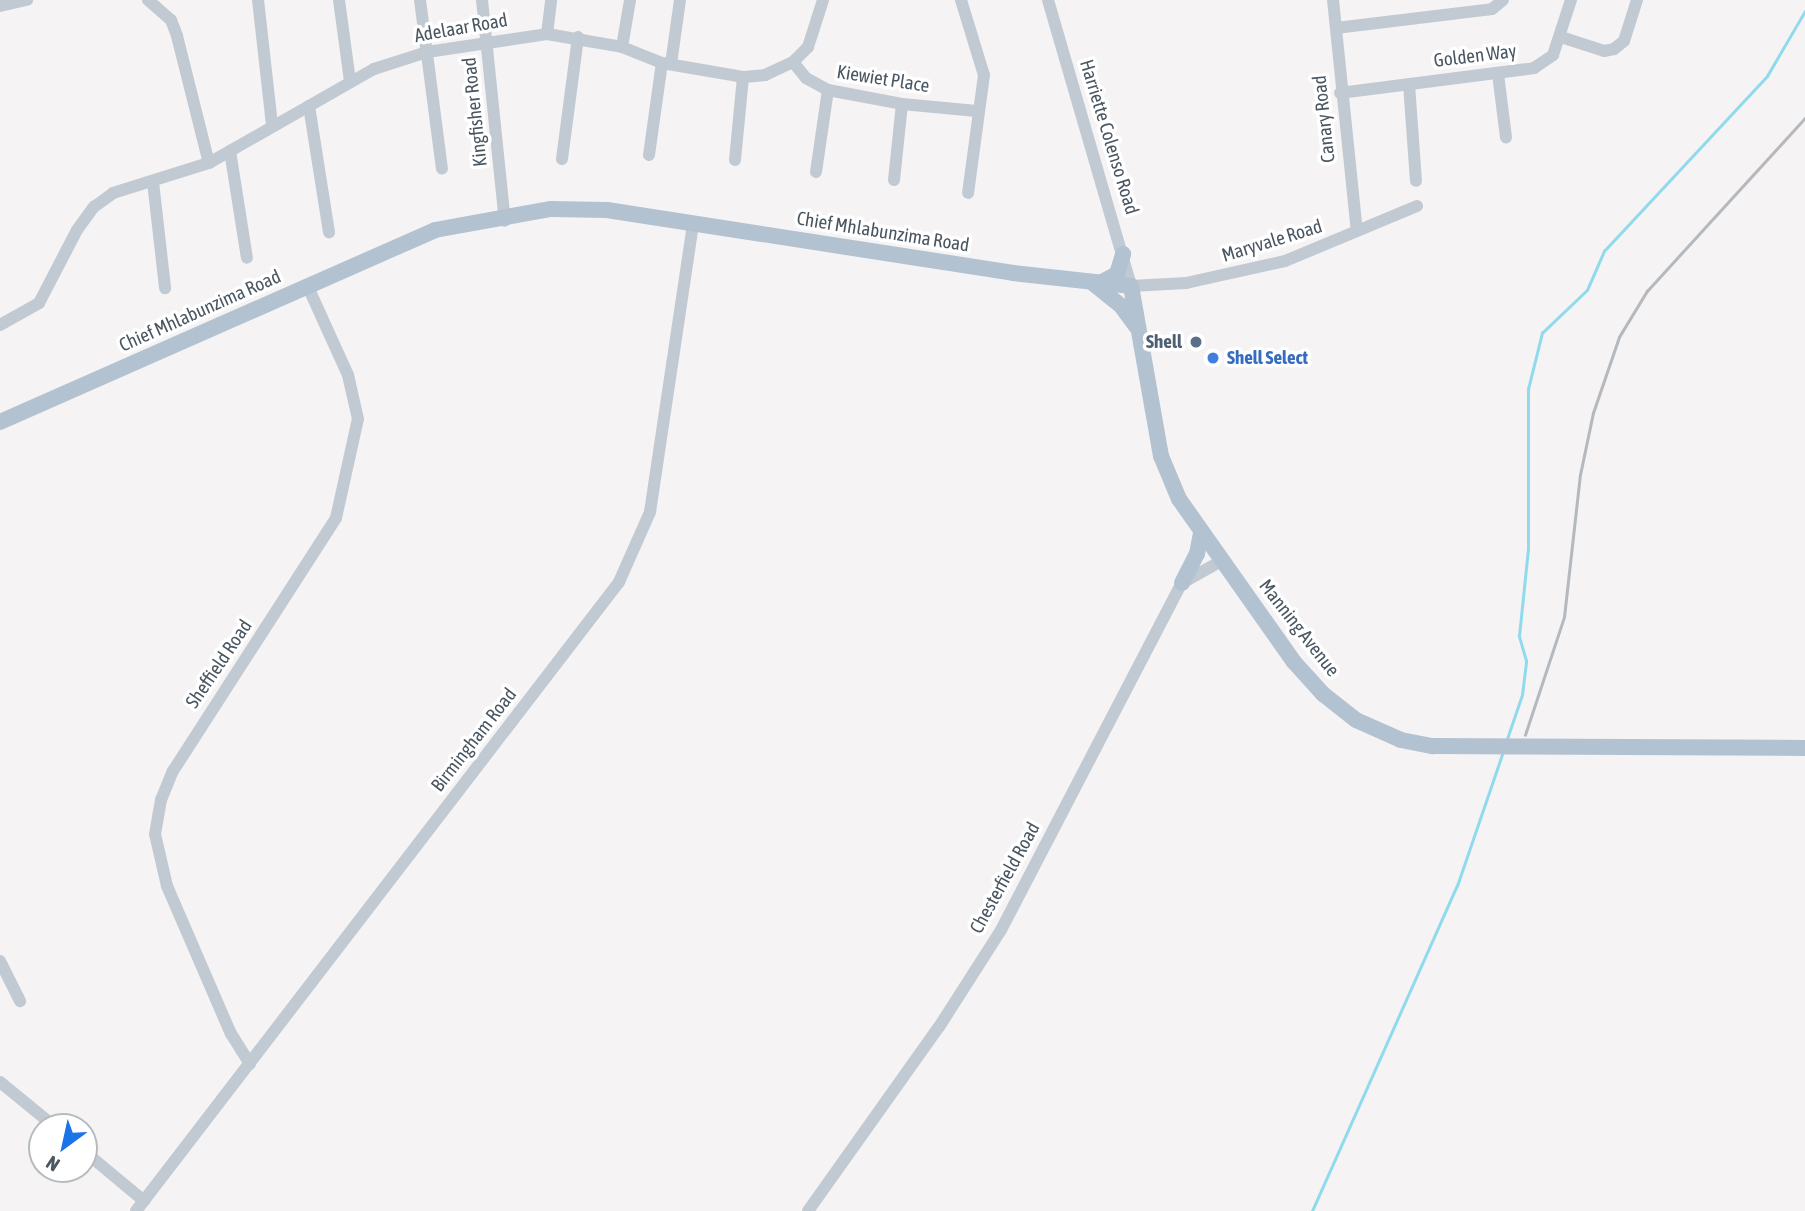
<!DOCTYPE html>
<style>
body{margin:0}
#map{position:relative;width:1805px;height:1211px;overflow:hidden;background:#f5f3f3;font-family:"Asap Condensed",sans-serif}
div>[style]{position:absolute}
.stream>*{height:2.5px;margin:-1.25px;padding:0 1.25px;transform-origin:1.25px;border-radius:1.25px;background:#90daee}
.minor>*{height:12px;margin:-6px;padding:0 6px;transform-origin:6px;border-radius:6px;background:#c1cad2}
.major>*{height:16px;margin:-8px;padding:0 8px;transform-origin:8px;border-radius:8px;background:#b3c2d1}
.rail>*{height:2.5px;margin:-1.25px;padding:0 1.25px;transform-origin:1.25px;border-radius:1.25px;background:#b5b8bd}
.dots>*{width:19px;height:19px;translate:-50% -50%;box-sizing:border-box;border:4px solid #fff;border-radius:50%}
span{translate:-50% -50%;white-space:nowrap;text-align:center;line-height:1.15;-webkit-text-stroke:7px #fff;paint-order:stroke}
.street-label{font-size:19px;color:#4a5661}
.service-label{font-size:19px;color:#4e5e75;font-weight:700}
.right{translate:-100% -50%;text-align:right}
.shop-label{font-size:19px;color:#366cbe;font-weight:700}
.left{translate:0 -50%;text-align:left}
.north{position:absolute;left:28px;top:1113px;width:70px;height:70px;box-sizing:border-box;background:#fff;border:2px solid #b7bbc0;border-radius:50%;rotate:213deg;font-size:19px;font-weight:700;line-height:28px;text-align:center;color:#4a5661}
.north::after{content:'';display:block;margin:auto;width:24px;height:32px;background:#1a73e8;clip-path:polygon(50% 0,100% 100%,50% 72%,0 100%)}
</style>
<div id="map">
<div class="stream">
<div style="left:1507px;top:739px;width:46px;rotate:-71.2deg"></div>
<div style="left:1522px;top:695px;width:34px;rotate:-83deg"></div>
<div style="left:1526px;top:661px;width:26px;rotate:-106deg"></div>
<div style="left:1519px;top:636px;width:87px;rotate:-84.1deg"></div>
<div style="left:1528px;top:549px;width:160px;rotate:-90deg"></div>
<div style="left:1528px;top:389px;width:58px;rotate:-76deg"></div>
<div style="left:1542px;top:333px;width:62px;rotate:-43.7deg"></div>
<div style="left:1587px;top:290px;width:43px;rotate:-66.4deg"></div>
<div style="left:1604px;top:251px;width:239px;rotate:-47deg"></div>
<div style="left:1767px;top:76px;width:75px;rotate:-59.7deg"></div>
<div style="left:1312px;top:1211px;width:356px;rotate:-66deg"></div>
<div style="left:1457px;top:886px;width:142px;rotate:-71.1deg"></div>
</div>
<div class="minor">
<div style="left:148px;top:0;width:30px;rotate:41deg"></div>
<div style="left:171px;top:20px;width:17px;rotate:69deg"></div>
<div style="left:177px;top:36px;width:131px;rotate:75.9deg"></div>
<div style="left:258px;top:0;width:125px;rotate:83.6deg"></div>
<div style="left:339px;top:0;width:82px;rotate:82.3deg"></div>
<div style="left:420px;top:0;width:170px;rotate:82.6deg"></div>
<div style="left:482px;top:0;width:222px;rotate:84.1deg"></div>
<div style="left:961px;top:0;width:78px;rotate:73deg"></div>
<div style="left:984px;top:75px;width:119px;rotate:97.7deg"></div>
<div style="left:1048px;top:0;width:298px;rotate:73.8deg"></div>
<div style="left:1131px;top:286px;width:55px;rotate:-3.1deg"></div>
<div style="left:1186px;top:283px;width:101px;rotate:-12.5deg"></div>
<div style="left:1285px;top:261px;width:143px;rotate:-22.6deg"></div>
<div style="left:1333px;top:0;width:232px;rotate:84.1deg"></div>
<div style="left:0;top:6px;width:28px;rotate:-13deg"></div>
<div style="left:1336px;top:28px;width:157px;rotate:-6.9deg"></div>
<div style="left:1492px;top:9px;width:14px;rotate:-39deg"></div>
<div style="left:547px;top:34px;width:34px;rotate:-83deg"></div>
<div style="left:1561px;top:37px;width:45px;rotate:18deg"></div>
<div style="left:1604px;top:51px;width:10px;rotate:-11deg"></div>
<div style="left:1614px;top:49px;width:13px;rotate:-39deg"></div>
<div style="left:1624px;top:41px;width:43px;rotate:-72.4deg"></div>
<div style="left:622px;top:47px;width:48px;rotate:-80.3deg"></div>
<div style="left:793px;top:62px;width:21px;rotate:51deg"></div>
<div style="left:806px;top:78px;width:25px;rotate:29deg"></div>
<div style="left:828px;top:90px;width:75px;rotate:10.7deg"></div>
<div style="left:902px;top:104px;width:75px;rotate:5.3deg"></div>
<div style="left:671px;top:64px;width:65px;rotate:-82deg"></div>
<div style="left:1498px;top:74px;width:64px;rotate:82.8deg"></div>
<div style="left:1409px;top:84px;width:97px;rotate:85.9deg"></div>
<div style="left:1340px;top:93px;width:196px;rotate:-7.3deg"></div>
<div style="left:1534px;top:68px;width:23px;rotate:-34deg"></div>
<div style="left:1553px;top:55px;width:58px;rotate:-71.9deg"></div>
<div style="left:309px;top:106px;width:128px;rotate:81deg"></div>
<div style="left:230px;top:151px;width:108px;rotate:81deg"></div>
<div style="left:649px;top:155px;width:93px;rotate:-82deg"></div>
<div style="left:562px;top:159px;width:123px;rotate:-82.5deg"></div>
<div style="left:735px;top:160px;width:83px;rotate:-84.5deg"></div>
<div style="left:816px;top:172px;width:83px;rotate:-81.7deg"></div>
<div style="left:894px;top:180px;width:76px;rotate:-84deg"></div>
<div style="left:153px;top:182px;width:107px;rotate:83.5deg"></div>
<div style="left:0;top:325px;width:45px;rotate:-29.4deg"></div>
<div style="left:39px;top:303px;width:82px;rotate:-62.5deg"></div>
<div style="left:77px;top:230px;width:29px;rotate:-54deg"></div>
<div style="left:94px;top:207px;width:24px;rotate:-36deg"></div>
<div style="left:113px;top:193px;width:101px;rotate:-17.4deg"></div>
<div style="left:209px;top:163px;width:190px;rotate:-29.7deg"></div>
<div style="left:374px;top:69px;width:56px;rotate:-17.8deg"></div>
<div style="left:427px;top:52px;width:121px;rotate:-8.5deg"></div>
<div style="left:547px;top:34px;width:76px;rotate:9.8deg"></div>
<div style="left:622px;top:47px;width:43px;rotate:21.8deg"></div>
<div style="left:662px;top:63px;width:82px;rotate:9.8deg"></div>
<div style="left:743px;top:77px;width:22px;rotate:-5deg"></div>
<div style="left:765px;top:75px;width:31px;rotate:-25deg"></div>
<div style="left:793px;top:62px;width:21px;rotate:-45deg"></div>
<div style="left:808px;top:47px;width:49px;rotate:-72.3deg"></div>
<div style="left:0;top:961px;width:45px;rotate:63.4deg"></div>
<div style="left:250px;top:1064px;width:36px;rotate:-122deg"></div>
<div style="left:231px;top:1034px;width:161px;rotate:-113.4deg"></div>
<div style="left:167px;top:886px;width:53px;rotate:-103deg"></div>
<div style="left:155px;top:834px;width:35px;rotate:-80deg"></div>
<div style="left:161px;top:800px;width:31px;rotate:-68deg"></div>
<div style="left:173px;top:771px;width:301px;rotate:-57.2deg"></div>
<div style="left:336px;top:518px;width:101px;rotate:-77.5deg"></div>
<div style="left:358px;top:419px;width:45px;rotate:-102.8deg"></div>
<div style="left:348px;top:375px;width:97px;rotate:-114.4deg"></div>
<div style="left:0;top:1082px;width:71px;rotate:39.3deg"></div>
<div style="left:84px;top:1151px;width:78px;rotate:39.8deg"></div>
<div style="left:136px;top:1211px;width:793px;rotate:-52.48deg"></div>
<div style="left:619px;top:582px;width:77px;rotate:-66.1deg"></div>
<div style="left:650px;top:512px;width:290px;rotate:-81.5deg"></div>
<div style="left:808px;top:1211px;width:226px;rotate:-54.6deg"></div>
<div style="left:939px;top:1027px;width:115px;rotate:-57.4deg"></div>
<div style="left:1001px;top:930px;width:391px;rotate:-62.5deg"></div>
<div style="left:1182px;top:583px;width:45px;rotate:-29.4deg"></div>
</div>
<div class="major">
<div style="left:1100px;top:283px;width:19px;rotate:-28deg"></div>
<div style="left:1117px;top:274px;width:21px;rotate:-73deg"></div>
<div style="left:1094px;top:284px;width:36px;rotate:39deg"></div>
<div style="left:1122px;top:307px;width:24px;rotate:54deg"></div>
<div style="left:0;top:422px;width:475px;rotate:-23.8deg"></div>
<div style="left:435px;top:230px;width:118px;rotate:-10.3deg"></div>
<div style="left:551px;top:209px;width:56px;rotate:1deg"></div>
<div style="left:607px;top:210px;width:411px;rotate:8.8deg"></div>
<div style="left:1013px;top:273px;width:119px;rotate:6.3deg"></div>
<div style="left:1131px;top:286px;width:173px;rotate:80deg"></div>
<div style="left:1161px;top:456px;width:47px;rotate:67.3deg"></div>
<div style="left:1179px;top:499px;width:199px;rotate:54.8deg"></div>
<div style="left:1294px;top:662px;width:43px;rotate:47.8deg"></div>
<div style="left:1323px;top:694px;width:42px;rotate:38.2deg"></div>
<div style="left:1356px;top:720px;width:49px;rotate:24deg"></div>
<div style="left:1401px;top:740px;width:33px;rotate:11deg"></div>
<div style="left:1433px;top:746px;width:372px;rotate:0.3deg"></div>
<div style="left:1182px;top:583px;width:33px;rotate:-63deg"></div>
<div style="left:1197px;top:554px;width:21px;rotate:-79deg"></div>
</div>
<div class="rail">
<div style="left:1525px;top:735px;width:124px;rotate:-71.7deg"></div>
<div style="left:1564px;top:617px;width:143px;rotate:-83.6deg"></div>
<div style="left:1580px;top:475px;width:63px;rotate:-78.2deg"></div>
<div style="left:1593px;top:413px;width:80px;rotate:-71.1deg"></div>
<div style="left:1619px;top:337px;width:54px;rotate:-58.7deg"></div>
<div style="left:1647px;top:291px;width:234px;rotate:-47.6deg"></div>
</div>
<div class="dots">
<div style="left:1196px;top:342px;background:#5c6f8a"></div>
<div style="left:1213px;top:358px;background:#3f7fe0"></div>
</div>
<div class="street-label">
<span style="left:461px;top:28px;rotate:-10deg">Adelaar Road</span>
<span style="left:1475px;top:56px;rotate:-7deg">Golden Way</span>
<span style="left:883px;top:79px;rotate:9deg">Kiewiet Place</span>
<span style="left:475px;top:112px;rotate:-96deg">Kingfisher Road</span>
<span style="left:1324px;top:119px;rotate:-96deg">Canary Road</span>
<span style="left:1109px;top:137px;rotate:73deg">Harriette Colenso Road</span>
<span style="left:883px;top:232px;rotate:9deg">Chief Mhlabunzima Road</span>
<span style="left:1272px;top:241px;rotate:-17deg">Maryvale Road</span>
<span style="left:200px;top:311px;rotate:-24deg">Chief Mhlabunzima Road</span>
<span style="left:1299px;top:628px;rotate:52deg">Manning Avenue</span>
<span style="left:219px;top:664px;rotate:-56deg">Sheffield Road</span>
<span style="left:474px;top:740px;rotate:-52deg">Birmingham Road</span>
<span style="left:1005px;top:878px;rotate:-61deg">Chesterfield Road</span>
</div>
<div class="service-label">
<span class="right" style="left:1182px;top:342px">Shell</span>
</div>
<div class="shop-label">
<span class="left" style="left:1227px;top:358px">Shell Select</span>
</div>
<div class="north">N</div>
</div>
